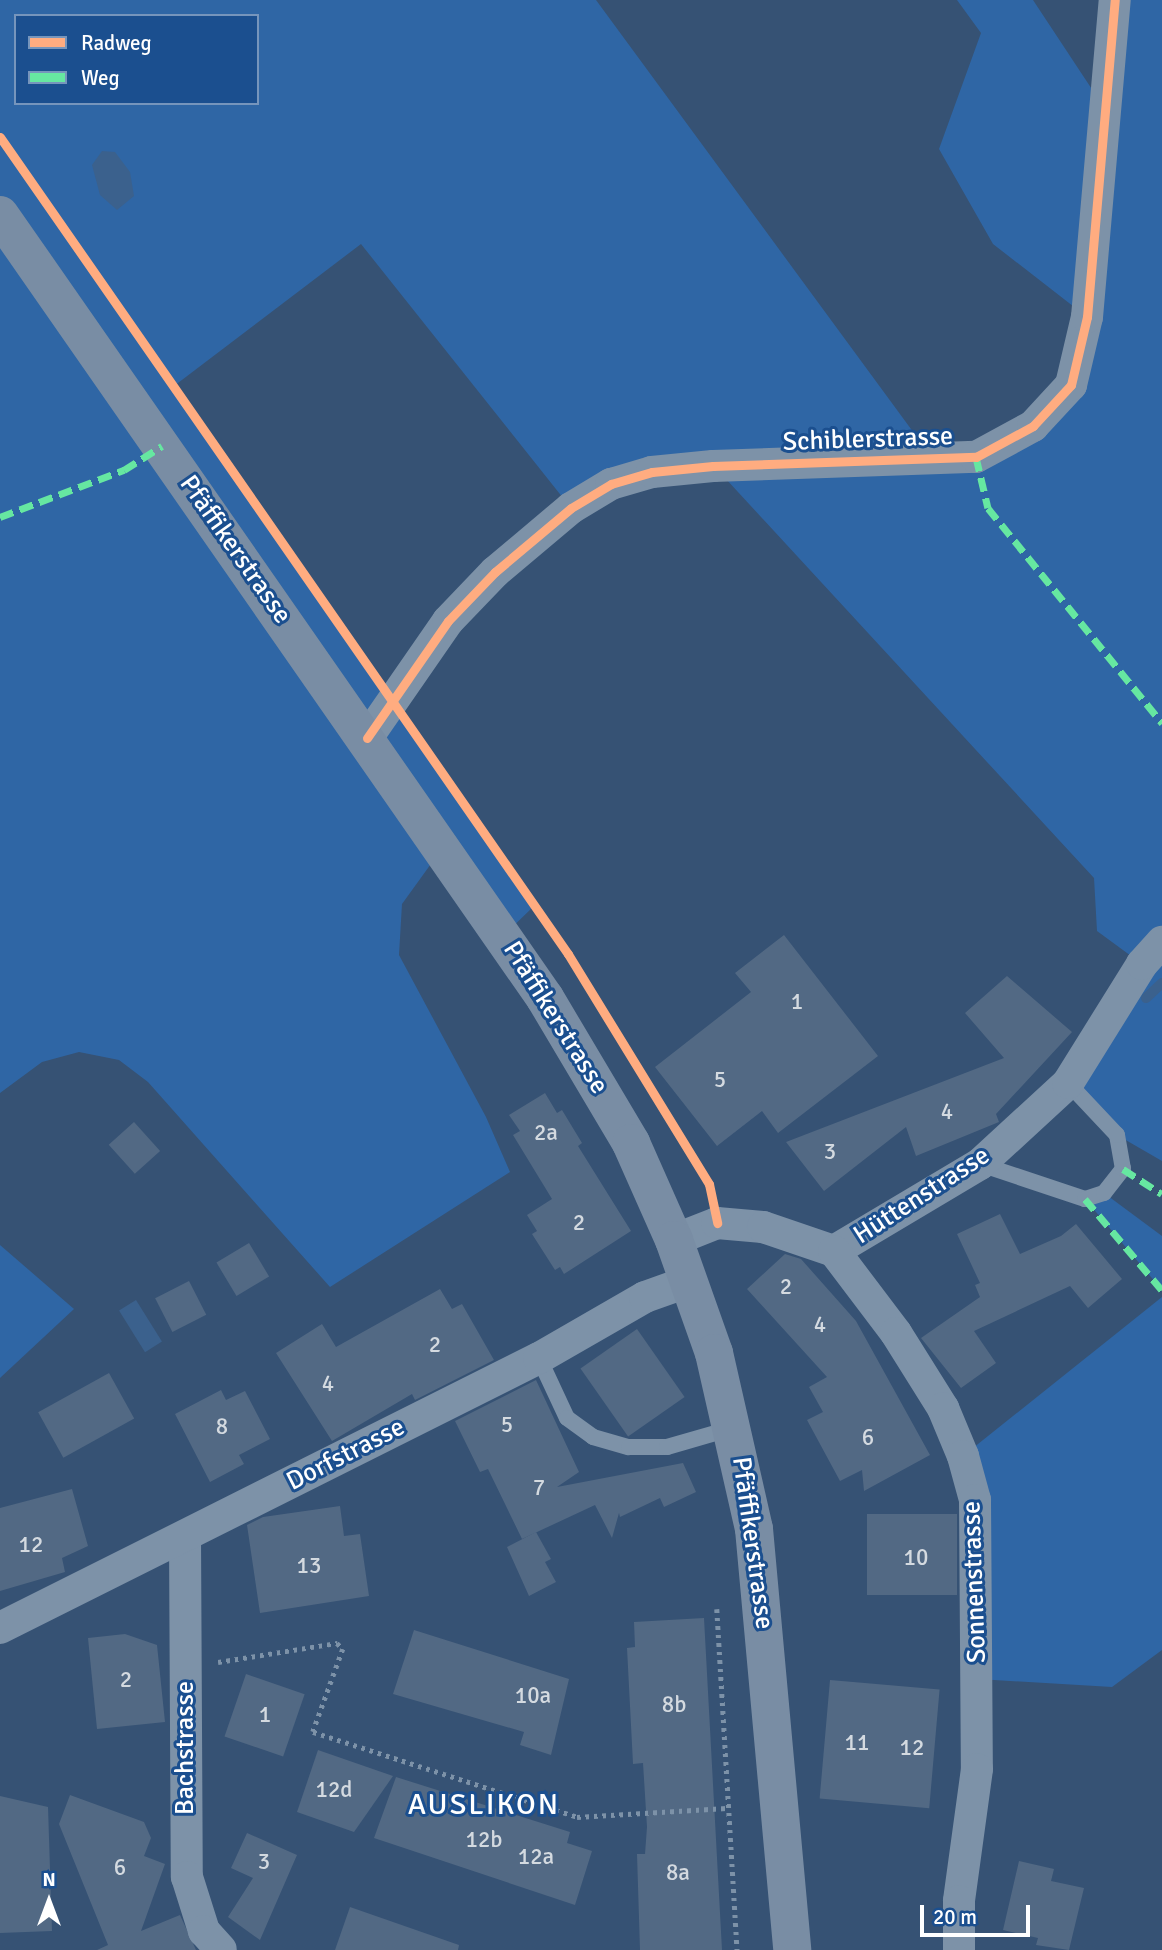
<!DOCTYPE html>
<meta charset="utf-8">
<style>
body{margin:0}
#map{position:relative;width:1162px;height:1950px;overflow:hidden;background:#365274;font-family:Signika,sans-serif}
div>[style]{position:absolute}
.green>*{inset:0;background:#2f66a5}
.water>*{inset:0;background:#3b618d;transform-origin:0 0}
.stream>*{height:10px;margin:-5px;padding:0 5px;transform-origin:5px;border-radius:5px;background:#3b618d}
.building>*{inset:0;background:#526984;transform-origin:0 0}
.path>*{height:4.5px;margin-top:-2.25px;transform-origin:0;background:repeating-linear-gradient(90deg,#7d92a8 0 3.5px,transparent 0 8.5px)}
.lane>*{height:16px;margin:-8px;padding:0 8px;transform-origin:8px;border-radius:8px;background:#7d92a8}
.street>*{height:32px;margin:-16px;padding:0 16px;transform-origin:16px;border-radius:16px;background:#7d92a8}
.secondary>*{height:38px;margin:-19px;padding:0 19px;transform-origin:19px;border-radius:19px;background:#798da4}
.quiet>*{height:7px;margin-top:-3.5px;transform-origin:0;background:repeating-linear-gradient(90deg,#66e7a1 0 14px,transparent 0 21px)}
.cycleway>*{height:9px;margin:-4.5px;padding:0 4.5px;transform-origin:4.5px;border-radius:4.5px;background:#ffac80}
span{translate:-50% -50%;white-space:nowrap;text-align:center;line-height:1.15;-webkit-text-stroke:6px #1b4f8f;paint-order:stroke}
.number-label{font-size:23px;color:#d4dae0}
.number-label span{-webkit-text-stroke-width:0}
.street-label{font-size:26px;color:#fff}
.quarter-label{font-size:30px;color:#fff;letter-spacing:2px}
.legend{position:absolute;left:14px;top:14px;width:245px;height:91px;box-sizing:border-box;background:#1b4f8f;border:2px solid #7695bc;margin:0;padding:9px 12px;list-style:none;font-size:21px;color:#fff}
.legend li{display:flex;align-items:center;gap:14px;height:35px}
.legend b{width:35px;border:2px solid #7695bc}
.north{position:absolute;left:14px;top:1866px;width:70px;height:70px;-webkit-text-stroke:5px #1b4f8f;paint-order:stroke;rotate:0deg;font-size:19px;font-weight:700;line-height:28px;text-align:center;color:#fff}
.north::after{content:'';display:block;margin:auto;width:24px;height:32px;background:#fff;clip-path:polygon(50% 0,100% 100%,50% 72%,0 100%)}
.scale{position:absolute;left:920px;top:1905px;width:110px;height:32px;box-sizing:border-box;border:4px solid #fff;border-top:0;padding-left:9px;font-size:21px;line-height:24px;white-space:nowrap;color:#fff;-webkit-text-stroke:5px #1b4f8f;paint-order:stroke}
</style>
<div id="map">
<div class="green">
<div style="clip-path:polygon(evenodd,0 0,596px 0,933px 459px,1033px 426px,1087px 317px,993px 244px,939px 149px,981px 33px,957px 0,1033px 0,1105px 109px,1115px 0,1162px 0,1162px 1161px,1117px 1135px,1068px 1083px,1142px 964px,1097px 931px,1094px 878px,714px 466px,571px 508px,361px 244px,174px 386px,534px 906px,503px 936px,441px 850px,402px 904px,399px 955px,486px 1117px,510px 1172px,330px 1287px,148px 1082px,119px 1060px,79px 1052px,42px 1062px,0 1093px,0 0,16px 16px,257px 16px,257px 103px,16px 103px,16px 16px)"></div>
<div style="clip-path:polygon(1104px 1193px,1162px 1236px,1162px 1290px,1085px 1199px)"></div>
<div style="clip-path:polygon(0 1245px,74px 1309px,0 1378px)"></div>
<div style="clip-path:polygon(1162px 1297px,1162px 1650px,1112px 1687px,978px 1679px,963px 1456px)"></div>
</div>
<div class="water">
<div style="clip-path:polygon(102px 151px,115px 152px,130px 172px,134px 196px,117px 210px,100px 195px,92px 165px)"></div>
<div style="left:136px;top:1300px;width:49px;height:20px;rotate:58deg"></div>
</div>
<div class="stream">
<div style="left:1146px;top:998px;width:22px;rotate:-43deg"></div>
</div>
<div class="building">
<div style="clip-path:polygon(784px 935px,878px 1056px,778px 1133px,762px 1111px,717px 1146px,655px 1067px,751px 992px,735px 973px)"></div>
<div style="clip-path:polygon(1007px 976px,1072px 1032px,996px 1114px,999px 1122px,916px 1156px,906px 1127px,824px 1191px,786px 1142px,1004px 1058px,965px 1013px)"></div>
<div style="clip-path:polygon(545px 1093px,557px 1113px,562px 1110px,582px 1143px,578px 1146px,631px 1231px,564px 1274px,560px 1267px,555px 1270px,532px 1234px,537px 1231px,527px 1215px,552px 1199px,513px 1135px,520px 1131px,509px 1115px)"></div>
<div style="left:134px;top:1122px;width:39px;height:34px;rotate:48deg"></div>
<div style="clip-path:polygon(1000px 1214px,1020px 1254px,1061px 1236px,1076px 1224px,1122px 1279px,1088px 1308px,1070px 1286px,974px 1331px,996px 1363px,961px 1388px,921px 1338px,980px 1297px,975px 1285px,980px 1283px,957px 1234px)"></div>
<div style="left:249px;top:1243px;width:39px;height:38px;rotate:59deg"></div>
<div style="clip-path:polygon(785px 1254px,801px 1259px,856px 1321px,930px 1455px,864px 1491px,862px 1470px,840px 1481px,807px 1420px,823px 1412px,809px 1387px,827px 1377px,747px 1289px)"></div>
<div style="left:189px;top:1281px;width:38px;height:38px;rotate:63deg"></div>
<div style="clip-path:polygon(440px 1289px,452px 1309px,462px 1304px,494px 1360px,415px 1400px,412px 1394px,332px 1441px,276px 1353px,322px 1324px,336px 1347px)"></div>
<div style="left:637px;top:1329px;width:83px;height:69px;rotate:55deg"></div>
<div style="left:109px;top:1373px;width:52px;height:81px;rotate:61deg"></div>
<div style="clip-path:polygon(536px 1380px,579px 1472px,557px 1487px,683px 1463px,696px 1492px,664px 1507px,660px 1498px,620px 1517px,619px 1513px,612px 1538px,595px 1505px,522px 1539px,488px 1469px,480px 1472px,455px 1421px)"></div>
<div style="clip-path:polygon(221px 1390px,226px 1400px,245px 1391px,270px 1439px,239px 1455px,244px 1464px,210px 1482px,175px 1414px)"></div>
<div style="clip-path:polygon(72px 1489px,88px 1546px,62px 1558px,65px 1572px,0 1591px,0 1508px)"></div>
<div style="clip-path:polygon(340px 1506px,344px 1536px,360px 1534px,369px 1596px,260px 1613px,247px 1525px,263px 1517px)"></div>
<div style="left:957px;top:1514px;width:81px;height:90px;rotate:90deg"></div>
<div style="clip-path:polygon(536px 1532px,551px 1559px,545px 1562px,556px 1582px,529px 1596px,507px 1547px)"></div>
<div style="clip-path:polygon(704px 1618px,722px 1950px,640px 1950px,637px 1854px,645px 1854px,647px 1827px,643px 1763px,633px 1764px,627px 1648px,635px 1647px,634px 1622px)"></div>
<div style="clip-path:polygon(414px 1630px,569px 1679px,551px 1755px,520px 1745px,524px 1732px,393px 1694px)"></div>
<div style="clip-path:polygon(125px 1634px,157px 1645px,165px 1722px,97px 1729px,88px 1638px)"></div>
<div style="left:246px;top:1674px;width:62px;height:66px;rotate:19deg"></div>
<div style="left:830px;top:1680px;width:110px;height:119px;rotate:5deg"></div>
<div style="clip-path:polygon(318px 1750px,393px 1776px,354px 1832px,297px 1812px)"></div>
<div style="clip-path:polygon(396px 1777px,570px 1832px,567px 1843px,592px 1851px,575px 1905px,374px 1838px)"></div>
<div style="clip-path:polygon(70px 1795px,144px 1822px,151px 1838px,144px 1856px,165px 1864px,141px 1931px,180px 1915px,196px 1950px,97px 1950px,108px 1945px,59px 1824px)"></div>
<div style="clip-path:polygon(0 1796px,48px 1807px,52px 1931px,0 1933px)"></div>
<div style="clip-path:polygon(247px 1833px,297px 1855px,260px 1940px,228px 1917px,253px 1878px,231px 1868px)"></div>
<div style="clip-path:polygon(1019px 1861px,1054px 1869px,1051px 1881px,1084px 1888px,1069px 1950px,1036px 1945px,1038px 1938px,1003px 1930px)"></div>
<div style="clip-path:polygon(350px 1907px,459px 1945px,458px 1950px,335px 1950px)"></div>
</div>
<div class="path">
<div style="left:717px;top:1609px;width:342px;rotate:86.6deg"></div>
<div style="left:218px;top:1662px;width:121px;rotate:-9.1deg"></div>
<div style="left:337px;top:1643px;width:8px;rotate:45deg"></div>
<div style="left:343px;top:1649px;width:88px;rotate:109.9deg"></div>
<div style="left:313px;top:1732px;width:277px;rotate:17.8deg"></div>
<div style="left:577px;top:1817px;width:150px;rotate:-3.4deg"></div>
</div>
<div class="lane">
<div style="left:980px;top:1164px;width:111px;rotate:18.4deg"></div>
<div style="left:1085px;top:1199px;width:20px;rotate:-18deg"></div>
<div style="left:1104px;top:1193px;width:31px;rotate:-52deg"></div>
<div style="left:1123px;top:1169px;width:35px;rotate:-100deg"></div>
<div style="left:1117px;top:1135px;width:71px;rotate:-133.3deg"></div>
<div style="left:539px;top:1358px;width:66px;rotate:65deg"></div>
<div style="left:567px;top:1418px;width:32px;rotate:36deg"></div>
<div style="left:593px;top:1437px;width:37px;rotate:16deg"></div>
<div style="left:629px;top:1447px;width:38px"></div>
<div style="left:667px;top:1447px;width:69px;rotate:-16.1deg"></div>
</div>
<div class="street">
<div style="left:367px;top:738px;width:142px;rotate:-55.3deg"></div>
<div style="left:448px;top:621px;width:68px;rotate:-46.2deg"></div>
<div style="left:495px;top:572px;width:99px;rotate:-40.1deg"></div>
<div style="left:571px;top:508px;width:47px;rotate:-31deg"></div>
<div style="left:611px;top:484px;width:43px;rotate:-16.3deg"></div>
<div style="left:652px;top:472px;width:61px;rotate:-5.6deg"></div>
<div style="left:713px;top:466px;width:263px;rotate:-2deg"></div>
<div style="left:976px;top:457px;width:65px;rotate:-28.5deg"></div>
<div style="left:1033px;top:426px;width:56px;rotate:-47.2deg"></div>
<div style="left:1071px;top:385px;width:70px;rotate:-76.8deg"></div>
<div style="left:1087px;top:317px;width:318px;rotate:-85deg"></div>
<div style="left:674px;top:1240px;width:46px;rotate:-21.6deg"></div>
<div style="left:717px;top:1223px;width:46px;rotate:5deg"></div>
<div style="left:763px;top:1227px;width:75px;rotate:18.7deg"></div>
<div style="left:834px;top:1251px;width:170px;rotate:-30.8deg"></div>
<div style="left:980px;top:1164px;width:120px;rotate:-42.6deg"></div>
<div style="left:1068px;top:1083px;width:140px;rotate:-58.1deg"></div>
<div style="left:1142px;top:964px;width:30px;rotate:-48deg"></div>
<div style="left:834px;top:1251px;width:103px;rotate:52.9deg"></div>
<div style="left:896px;top:1333px;width:89px;rotate:57.9deg"></div>
<div style="left:943px;top:1408px;width:52px;rotate:67.4deg"></div>
<div style="left:963px;top:1456px;width:46px;rotate:74.7deg"></div>
<div style="left:975px;top:1500px;width:269px;rotate:89.6deg"></div>
<div style="left:977px;top:1769px;width:133px;rotate:97.8deg"></div>
<div style="left:959px;top:1901px;width:49px;rotate:90deg"></div>
<div style="left:185px;top:1536px;width:341px;rotate:89.7deg"></div>
<div style="left:187px;top:1877px;width:57px;rotate:72.5deg"></div>
<div style="left:204px;top:1931px;width:25px;rotate:48deg"></div>
<div style="left:0;top:1628px;width:603px;rotate:-26.61deg"></div>
<div style="left:539px;top:1358px;width:122px;rotate:-29.9deg"></div>
<div style="left:645px;top:1297px;width:48px;rotate:-19.6deg"></div>
</div>
<div class="secondary">
<div style="left:0;top:215px;width:954px;rotate:55.16deg"></div>
<div style="left:545px;top:998px;width:169px;rotate:59.3deg"></div>
<div style="left:631px;top:1143px;width:106px;rotate:66.1deg"></div>
<div style="left:674px;top:1240px;width:120px;rotate:70.5deg"></div>
<div style="left:714px;top:1353px;width:180px;rotate:77.2deg"></div>
<div style="left:754px;top:1529px;width:423px;rotate:84.8deg"></div>
</div>
<div class="quiet">
<div style="left:976px;top:457px;width:52px;rotate:76.8deg"></div>
<div style="left:988px;top:508px;width:277px;rotate:51deg"></div>
<div style="left:0;top:517px;width:133px;rotate:-20.8deg"></div>
<div style="left:124px;top:470px;width:45px;rotate:-32.3deg"></div>
<div style="left:1123px;top:1169px;width:46px;rotate:32.7deg"></div>
<div style="left:1085px;top:1199px;width:119px;rotate:49.8deg"></div>
</div>
<div class="cycleway">
<div style="left:0;top:137px;width:995px;rotate:55.19deg"></div>
<div style="left:568px;top:954px;width:270px;rotate:58.5deg"></div>
<div style="left:709px;top:1184px;width:40px;rotate:78deg"></div>
<div style="left:367px;top:738px;width:142px;rotate:-55.3deg"></div>
<div style="left:448px;top:621px;width:68px;rotate:-46.2deg"></div>
<div style="left:495px;top:572px;width:99px;rotate:-40.1deg"></div>
<div style="left:571px;top:508px;width:47px;rotate:-31deg"></div>
<div style="left:611px;top:484px;width:43px;rotate:-16.3deg"></div>
<div style="left:652px;top:472px;width:61px;rotate:-5.6deg"></div>
<div style="left:713px;top:466px;width:263px;rotate:-2deg"></div>
<div style="left:976px;top:457px;width:65px;rotate:-28.5deg"></div>
<div style="left:1033px;top:426px;width:56px;rotate:-47.2deg"></div>
<div style="left:1071px;top:385px;width:70px;rotate:-76.8deg"></div>
<div style="left:1087px;top:317px;width:318px;rotate:-85deg"></div>
</div>
<div class="number-label">
<span style="left:797px;top:1002px">1</span>
<span style="left:720px;top:1080px">5</span>
<span style="left:947px;top:1112px">4</span>
<span style="left:546px;top:1133px">2a</span>
<span style="left:830px;top:1152px">3</span>
<span style="left:579px;top:1223px">2</span>
<span style="left:786px;top:1287px">2</span>
<span style="left:820px;top:1325px">4</span>
<span style="left:435px;top:1345px">2</span>
<span style="left:328px;top:1384px">4</span>
<span style="left:507px;top:1425px">5</span>
<span style="left:222px;top:1427px">8</span>
<span style="left:868px;top:1438px">6</span>
<span style="left:539px;top:1488px">7</span>
<span style="left:31px;top:1545px">12</span>
<span style="left:916px;top:1558px">10</span>
<span style="left:309px;top:1566px">13</span>
<span style="left:126px;top:1680px">2</span>
<span style="left:533px;top:1696px">10a</span>
<span style="left:674px;top:1705px">8b</span>
<span style="left:265px;top:1715px">1</span>
<span style="left:857px;top:1743px">11</span>
<span style="left:912px;top:1748px">12</span>
<span style="left:334px;top:1790px">12d</span>
<span style="left:484px;top:1840px">12b</span>
<span style="left:536px;top:1857px">12a</span>
<span style="left:264px;top:1862px">3</span>
<span style="left:120px;top:1868px">6</span>
<span style="left:678px;top:1873px">8a</span>
</div>
<div class="street-label">
<span style="left:868px;top:440px;rotate:-2deg">Schiblerstrasse</span>
<span style="left:235px;top:550px;rotate:55deg">Pfäffikerstrasse</span>
<span style="left:555px;top:1018px;rotate:58deg">Pfäffikerstrasse</span>
<span style="left:922px;top:1196px;rotate:-33deg">Hüttenstrasse</span>
<span style="left:346px;top:1455px;rotate:-27deg">Dorfstrasse</span>
<span style="left:752px;top:1543px;rotate:82deg">Pfäffikerstrasse</span>
<span style="left:975px;top:1582px;rotate:-92deg">Sonnenstrasse</span>
<span style="left:186px;top:1748px;rotate:-90deg">Bachstrasse</span>
</div>
<div class="quarter-label">
<span style="left:484px;top:1805px">AUSLIKON</span>
</div>
<ul class="legend">
<li><b style="height:9px;background:#ffac80"></b>Radweg</li>
<li><b style="height:9px;background:#66e7a1"></b>Weg</li>
</ul>
<div class="north">N</div>
<div class="scale">20 m</div>
</div>
